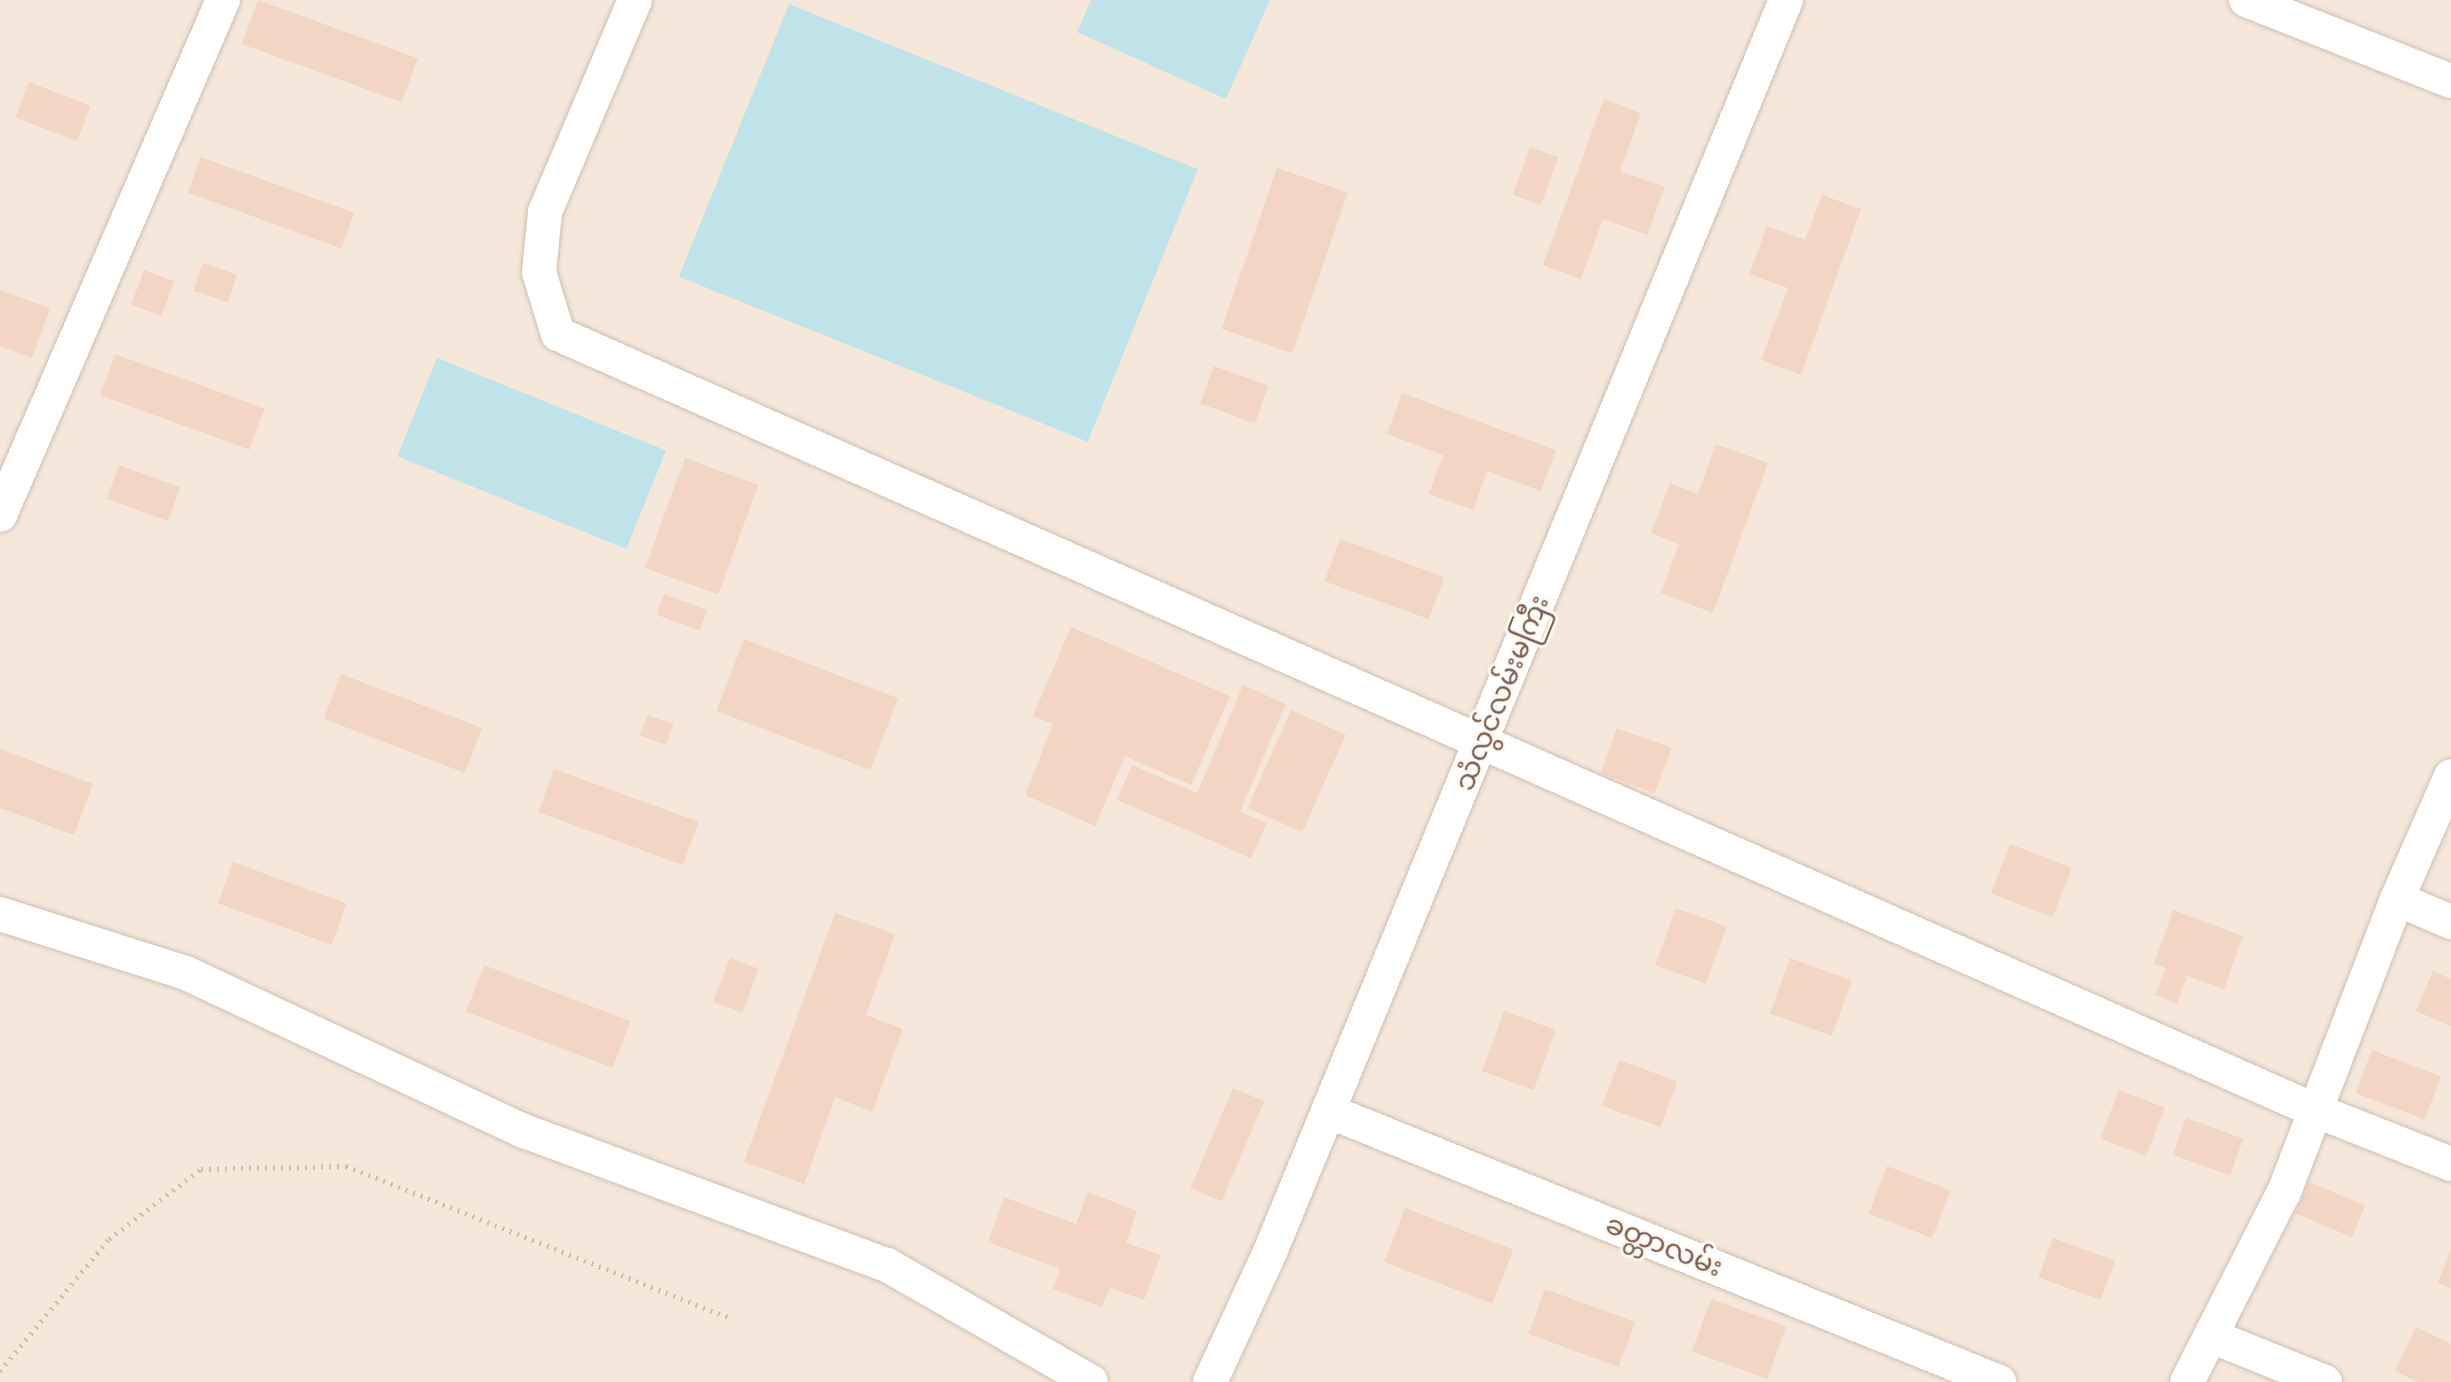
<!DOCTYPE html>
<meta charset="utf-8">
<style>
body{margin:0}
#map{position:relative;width:2451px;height:1382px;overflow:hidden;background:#fdf6ec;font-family:"Fira Sans","Noto Sans Myanmar",sans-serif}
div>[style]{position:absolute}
.residential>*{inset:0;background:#f5e8da;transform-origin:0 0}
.water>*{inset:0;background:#bfe3e8;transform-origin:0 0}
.building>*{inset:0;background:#f3d5c3;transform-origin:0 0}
.path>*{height:5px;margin-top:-2.5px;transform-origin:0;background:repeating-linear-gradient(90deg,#d9b8a5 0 2px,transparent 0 8px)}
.roads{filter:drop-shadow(0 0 2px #d1beb0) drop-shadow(0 0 2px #d1beb0)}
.street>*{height:34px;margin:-17px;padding:0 17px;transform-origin:17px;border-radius:17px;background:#fff}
span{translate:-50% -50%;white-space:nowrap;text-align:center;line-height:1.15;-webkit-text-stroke:6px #fffaf3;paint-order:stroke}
.street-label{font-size:28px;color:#7a5c4d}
</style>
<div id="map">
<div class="residential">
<div style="left:0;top:0;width:2451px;height:1382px"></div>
</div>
<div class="water">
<div style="clip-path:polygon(1091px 0,1270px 0,1226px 99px,1077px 32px)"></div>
<div style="left:789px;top:4px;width:441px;height:294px;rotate:22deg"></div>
<div style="left:437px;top:358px;width:247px;height:106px;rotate:22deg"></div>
</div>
<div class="building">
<div style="left:258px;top:0;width:170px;height:47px;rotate:20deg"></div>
<div style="left:29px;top:82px;width:66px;height:38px;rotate:21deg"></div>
<div style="clip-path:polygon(1604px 99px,1641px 113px,1620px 171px,1665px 187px,1647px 235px,1603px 219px,1581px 279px,1543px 265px)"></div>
<div style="left:1530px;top:147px;width:30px;height:51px;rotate:20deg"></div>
<div style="left:201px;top:157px;width:163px;height:38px;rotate:20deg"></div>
<div style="left:1277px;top:168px;width:75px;height:170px;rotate:19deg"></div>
<div style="clip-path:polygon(1822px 195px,1861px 209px,1801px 375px,1761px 360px,1788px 288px,1749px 274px,1767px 226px,1805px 240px)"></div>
<div style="left:203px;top:263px;width:36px;height:29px;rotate:19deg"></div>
<div style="left:144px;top:270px;width:32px;height:37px;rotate:20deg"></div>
<div style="clip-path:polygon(0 290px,50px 308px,32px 358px,0 346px)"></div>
<div style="left:115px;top:354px;width:159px;height:44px;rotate:20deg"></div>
<div style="left:1214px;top:366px;width:58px;height:40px;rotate:20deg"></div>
<div style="clip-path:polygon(1402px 393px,1556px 450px,1541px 491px,1487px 471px,1473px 510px,1429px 494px,1443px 455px,1387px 434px)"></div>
<div style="clip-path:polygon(1716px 444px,1768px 463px,1713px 613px,1661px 593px,1679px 544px,1651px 533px,1670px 483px,1698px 494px)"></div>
<div style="left:685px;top:458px;width:78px;height:117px;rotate:20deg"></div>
<div style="left:119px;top:465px;width:65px;height:36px;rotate:20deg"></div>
<div style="left:1340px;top:539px;width:111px;height:45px;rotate:20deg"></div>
<div style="left:664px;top:594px;width:46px;height:22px;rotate:20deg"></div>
<div style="clip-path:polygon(1071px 627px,1230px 696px,1191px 785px,1125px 756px,1095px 826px,1025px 795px,1053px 724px,1033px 716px)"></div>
<div style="left:744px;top:639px;width:165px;height:77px;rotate:21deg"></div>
<div style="left:341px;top:674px;width:151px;height:48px;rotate:21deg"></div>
<div style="clip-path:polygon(1243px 685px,1286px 704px,1240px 812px,1267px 823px,1251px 858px,1117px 800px,1132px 765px,1197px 793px)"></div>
<div style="left:1291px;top:710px;width:60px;height:107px;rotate:24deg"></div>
<div style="left:647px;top:715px;width:28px;height:22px;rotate:19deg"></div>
<div style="left:1617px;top:728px;width:58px;height:48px;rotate:20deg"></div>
<div style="clip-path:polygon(0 749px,93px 784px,74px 835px,0 808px)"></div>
<div style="left:554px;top:769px;width:154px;height:46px;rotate:20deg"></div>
<div style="left:2010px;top:844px;width:66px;height:53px;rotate:21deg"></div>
<div style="left:233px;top:862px;width:121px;height:44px;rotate:20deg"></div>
<div style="left:1676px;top:908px;width:54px;height:61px;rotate:20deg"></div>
<div style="clip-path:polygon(2173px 910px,2243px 936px,2224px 989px,2187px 976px,2177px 1004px,2155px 995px,2166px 968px,2154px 964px)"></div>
<div style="clip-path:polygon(835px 913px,895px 934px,866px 1015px,903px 1029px,872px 1112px,835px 1097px,804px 1184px,744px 1162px)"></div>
<div style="left:730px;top:958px;width:31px;height:47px;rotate:21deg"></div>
<div style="left:1790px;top:958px;width:66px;height:59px;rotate:20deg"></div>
<div style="left:484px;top:965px;width:157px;height:50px;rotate:21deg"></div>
<div style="clip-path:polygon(2433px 971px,2451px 979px,2451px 1026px,2416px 1011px)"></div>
<div style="left:1504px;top:1011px;width:55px;height:64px;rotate:20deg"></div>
<div style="left:2372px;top:1050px;width:74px;height:46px;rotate:21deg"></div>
<div style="left:1619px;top:1060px;width:62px;height:49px;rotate:20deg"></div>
<div style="left:1233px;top:1088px;width:34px;height:109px;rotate:23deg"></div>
<div style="left:2119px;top:1090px;width:49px;height:52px;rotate:21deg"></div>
<div style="left:2186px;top:1118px;width:61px;height:39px;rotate:20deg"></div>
<div style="left:1887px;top:1166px;width:68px;height:51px;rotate:21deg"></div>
<div style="left:2309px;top:1182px;width:61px;height:34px;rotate:23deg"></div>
<div style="clip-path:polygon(1088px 1192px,1137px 1211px,1126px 1243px,1161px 1255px,1144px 1300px,1110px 1288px,1102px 1307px,1053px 1289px,1060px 1269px,988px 1242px,1004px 1197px,1076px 1224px)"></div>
<div style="left:1405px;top:1208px;width:116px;height:58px;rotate:21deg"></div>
<div style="left:2053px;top:1238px;width:66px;height:42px;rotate:20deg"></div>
<div style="clip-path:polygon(2451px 1249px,2451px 1288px,2438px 1283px)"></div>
<div style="left:1545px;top:1289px;width:96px;height:48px;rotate:20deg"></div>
<div style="left:1711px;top:1299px;width:80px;height:56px;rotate:20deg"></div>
<div style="clip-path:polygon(2416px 1327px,2451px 1344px,2451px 1382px,2418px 1382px,2395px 1371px)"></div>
</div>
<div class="path">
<div style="left:0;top:1371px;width:171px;rotate:-50.5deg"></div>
<div style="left:109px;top:1239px;width:116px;rotate:-37.3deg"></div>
<div style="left:201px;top:1169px;width:145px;rotate:-1.2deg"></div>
<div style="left:346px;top:1166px;width:415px;rotate:21.6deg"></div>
</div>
<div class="roads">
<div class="street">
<div style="left:635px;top:0;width:230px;rotate:113deg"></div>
<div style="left:545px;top:212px;width:60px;rotate:95.7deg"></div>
<div style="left:539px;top:272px;width:65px;rotate:73deg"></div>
<div style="left:558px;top:334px;width:1918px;rotate:23.84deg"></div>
<div style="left:2312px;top:1109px;width:149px;rotate:21.6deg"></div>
<div style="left:2246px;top:0;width:220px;rotate:21.6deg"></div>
<div style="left:0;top:515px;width:561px;rotate:-66.59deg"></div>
<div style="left:2397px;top:899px;width:134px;rotate:-66.3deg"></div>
<div style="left:0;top:914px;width:195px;rotate:17.6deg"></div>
<div style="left:186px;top:973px;width:373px;rotate:25.1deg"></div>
<div style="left:524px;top:1131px;width:387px;rotate:20.3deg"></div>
<div style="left:887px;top:1265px;width:235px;rotate:29.8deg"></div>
<div style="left:1328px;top:1111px;width:724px;rotate:21.99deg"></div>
<div style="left:2211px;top:1336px;width:123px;rotate:22deg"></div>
<div style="left:1210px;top:1382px;width:143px;rotate:-65.2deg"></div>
<div style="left:1270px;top:1252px;width:1354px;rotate:-67.6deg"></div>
<div style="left:2187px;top:1382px;width:213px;rotate:-63deg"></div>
<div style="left:2284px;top:1192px;width:314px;rotate:-68.9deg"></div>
<div style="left:2397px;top:899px;width:59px;rotate:23.1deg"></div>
</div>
</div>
<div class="street-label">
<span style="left:1502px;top:693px;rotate:-68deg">သံလွင်လမ်းမကြီး</span>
<span style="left:1664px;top:1246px;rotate:22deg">ခတ္တာလမ်း</span>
</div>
</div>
